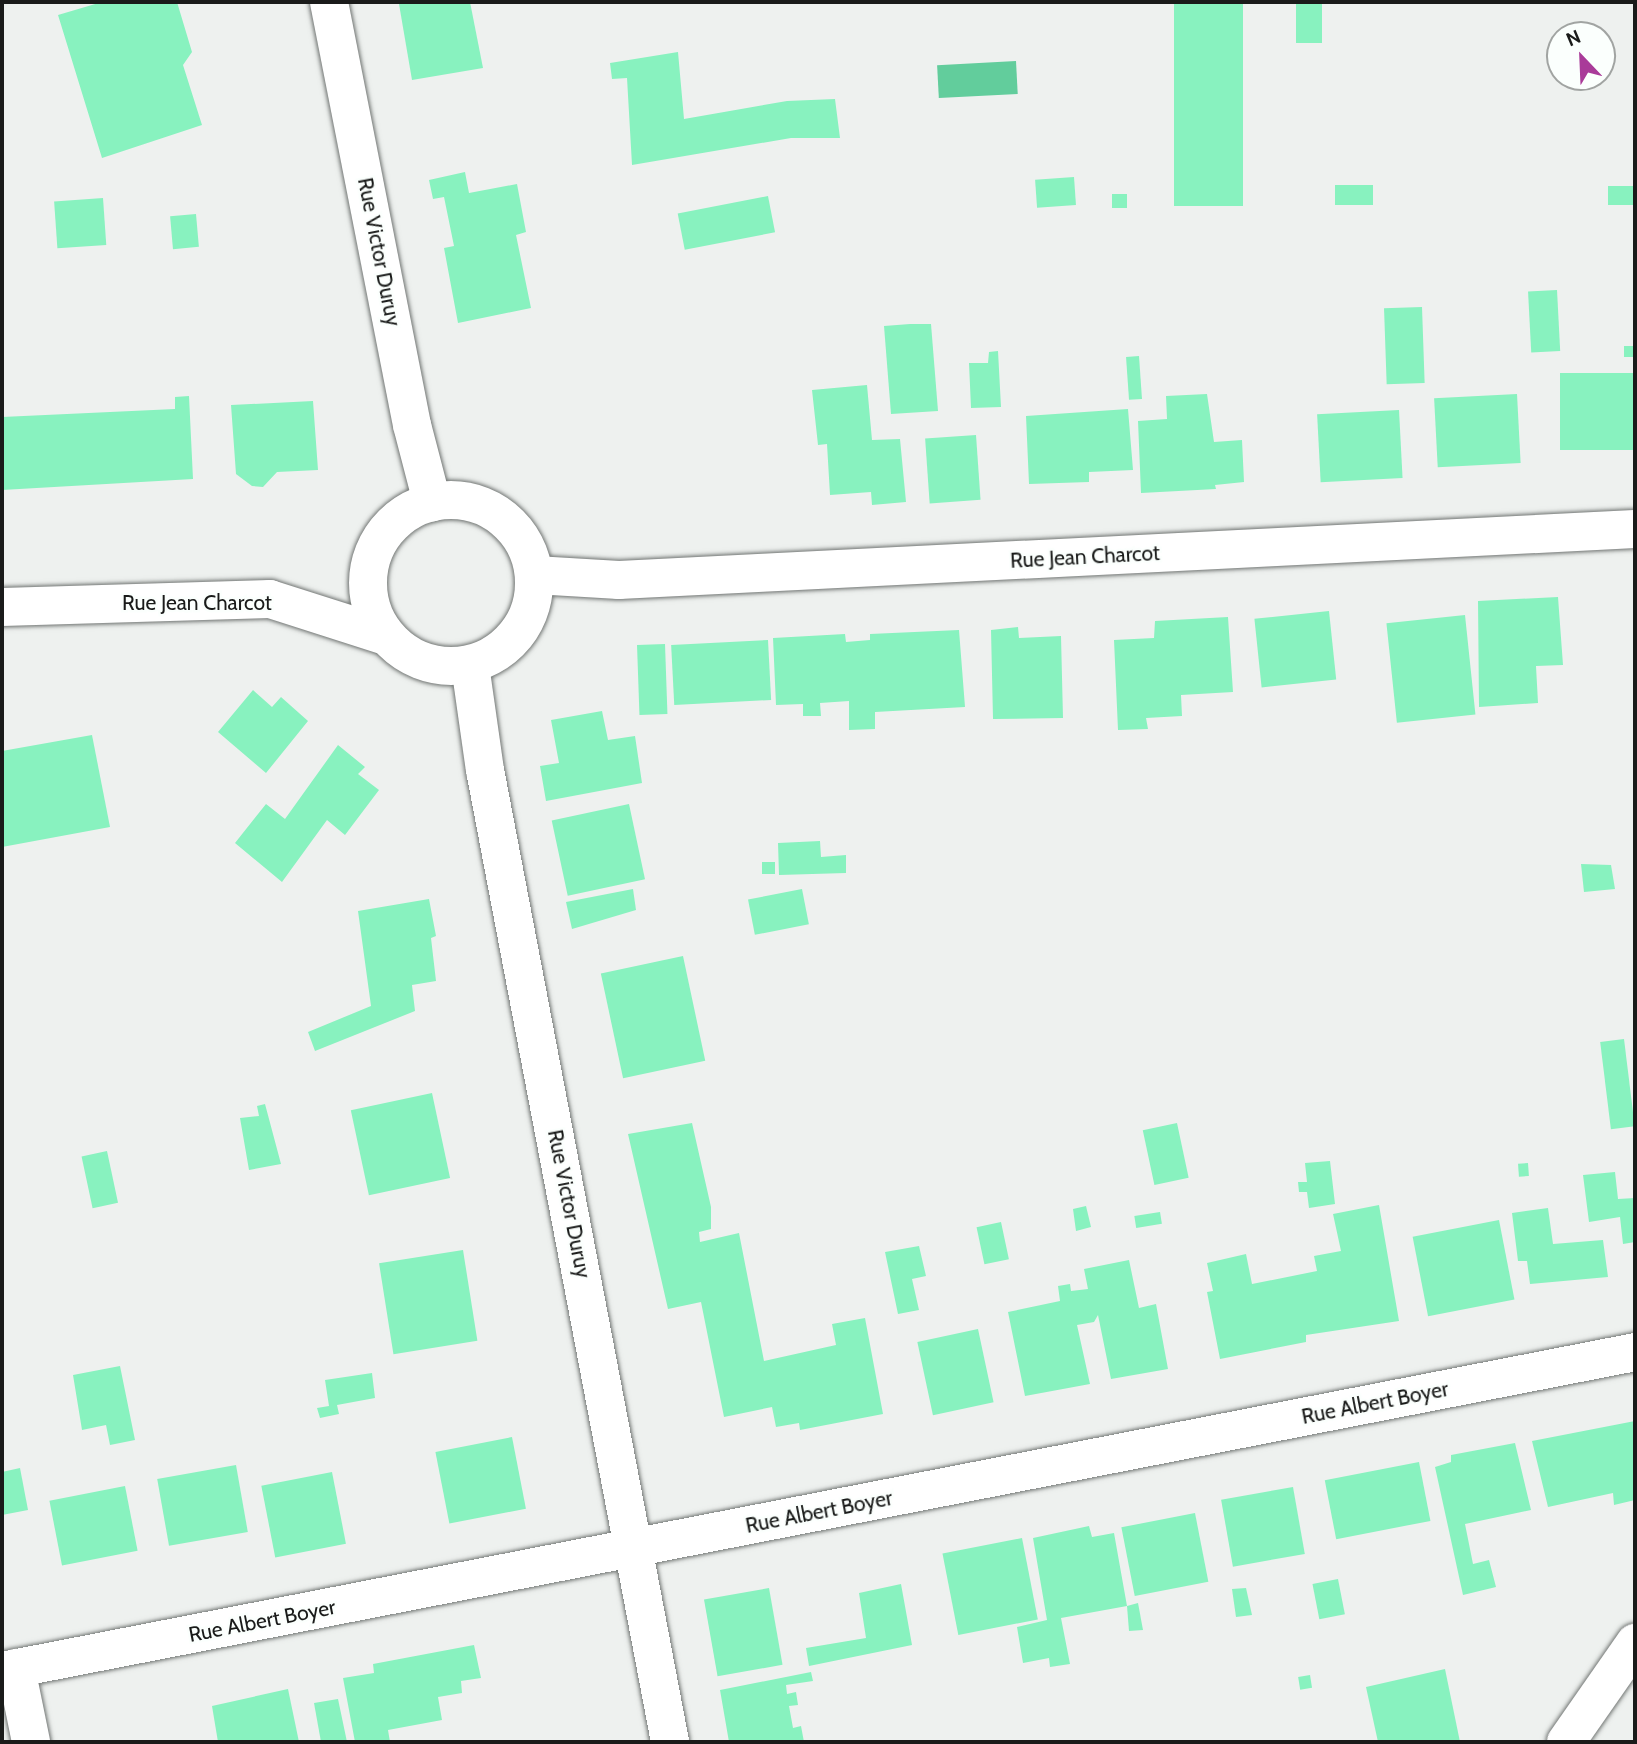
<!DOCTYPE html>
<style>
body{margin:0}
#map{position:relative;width:1637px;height:1744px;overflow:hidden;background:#eef1ef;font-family:Cabin,sans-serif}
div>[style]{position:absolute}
.water>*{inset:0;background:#62cd9c;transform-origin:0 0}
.building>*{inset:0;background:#88f2bf;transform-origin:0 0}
.roads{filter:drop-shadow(0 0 2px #727674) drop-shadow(0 0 2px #727674)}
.street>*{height:38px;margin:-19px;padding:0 19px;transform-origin:19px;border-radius:19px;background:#fff}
.street>.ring{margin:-19px;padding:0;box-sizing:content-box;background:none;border:38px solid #fff;border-radius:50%}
span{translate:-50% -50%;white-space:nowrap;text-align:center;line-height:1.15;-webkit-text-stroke:5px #fbfffd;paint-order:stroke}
.street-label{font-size:21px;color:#1a1b1a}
.frame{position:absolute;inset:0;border:4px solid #1a1b1a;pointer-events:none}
.north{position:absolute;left:1546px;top:21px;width:70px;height:70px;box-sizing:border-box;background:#fbfffd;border:2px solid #a1a4a2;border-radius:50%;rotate:337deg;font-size:19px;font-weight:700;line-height:28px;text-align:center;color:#1a1b1a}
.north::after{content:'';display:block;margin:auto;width:24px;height:32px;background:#a93b99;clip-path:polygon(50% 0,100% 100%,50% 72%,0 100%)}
</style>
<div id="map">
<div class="water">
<div style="left:1016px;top:61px;width:33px;height:79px;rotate:87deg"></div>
</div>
<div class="building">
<div style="clip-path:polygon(102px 2px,177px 2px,192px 52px,183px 65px,202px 125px,102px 158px,58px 15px)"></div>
<div style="clip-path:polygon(411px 2px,470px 2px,483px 68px,412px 80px,399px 4px)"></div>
<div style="left:1174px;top:2px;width:69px;height:204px"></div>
<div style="left:1296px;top:2px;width:26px;height:41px"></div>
<div style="clip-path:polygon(678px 52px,684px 119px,787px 101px,835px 99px,840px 138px,791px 138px,632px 165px,627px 78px,612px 79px,610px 63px)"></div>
<div style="clip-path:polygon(465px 172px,469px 193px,517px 184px,526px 232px,516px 235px,531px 308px,458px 323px,444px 248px,454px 246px,444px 197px,433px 199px,429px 180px)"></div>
<div style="left:1074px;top:177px;width:28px;height:39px;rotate:86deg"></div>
<div style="left:1373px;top:185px;width:20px;height:38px;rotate:90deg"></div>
<div style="left:1635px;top:186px;width:19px;height:27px;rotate:90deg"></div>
<div style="left:1112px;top:194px;width:15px;height:14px"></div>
<div style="left:768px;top:196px;width:37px;height:92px;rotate:79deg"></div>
<div style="left:103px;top:198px;width:47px;height:49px;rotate:86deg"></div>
<div style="left:196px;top:214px;width:33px;height:26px;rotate:85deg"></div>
<div style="left:1557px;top:290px;width:61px;height:29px;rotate:87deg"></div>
<div style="left:1422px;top:307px;width:76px;height:38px;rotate:88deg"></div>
<div style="clip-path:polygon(910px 324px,931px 324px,938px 411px,891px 414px,884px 326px)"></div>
<div style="left:1624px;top:346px;width:11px;height:11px"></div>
<div style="clip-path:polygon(998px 351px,1001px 407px,971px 408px,969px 363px,988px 363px,989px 352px)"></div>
<div style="left:1139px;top:356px;width:43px;height:13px;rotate:86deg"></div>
<div style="left:1635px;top:373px;width:77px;height:75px;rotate:90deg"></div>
<div style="clip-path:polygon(867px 385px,872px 440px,900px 439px,906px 502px,872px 505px,871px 492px,830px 495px,827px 444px,818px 445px,812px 390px)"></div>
<div style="clip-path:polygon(1207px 394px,1214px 442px,1242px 440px,1244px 482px,1215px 485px,1216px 489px,1141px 493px,1138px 421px,1167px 419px,1166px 396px)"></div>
<div style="left:1517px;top:394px;width:69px;height:83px;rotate:87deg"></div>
<div style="clip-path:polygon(189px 396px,193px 479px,2px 490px,2px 417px,175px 409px,175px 397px)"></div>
<div style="clip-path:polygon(313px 401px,318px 470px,277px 472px,263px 487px,252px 486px,236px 474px,231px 405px)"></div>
<div style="clip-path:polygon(1128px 409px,1133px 470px,1089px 472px,1089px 482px,1029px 484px,1026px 416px)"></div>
<div style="left:1399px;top:410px;width:68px;height:82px;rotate:87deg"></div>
<div style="left:976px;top:435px;width:65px;height:51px;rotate:86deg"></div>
<div style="clip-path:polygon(1558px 597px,1563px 665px,1536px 666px,1538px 703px,1479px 707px,1478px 601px)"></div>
<div style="left:1329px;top:611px;width:69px;height:75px;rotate:84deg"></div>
<div style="left:1465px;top:615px;width:100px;height:79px;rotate:84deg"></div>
<div style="clip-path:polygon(1228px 617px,1233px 692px,1181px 695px,1182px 716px,1146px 718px,1148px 729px,1118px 730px,1114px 640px,1154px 638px,1155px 621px)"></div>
<div style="clip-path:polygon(1018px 627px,1019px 638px,1061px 636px,1063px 718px,993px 719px,991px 630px)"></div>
<div style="clip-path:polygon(959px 630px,965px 707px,875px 712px,875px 729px,849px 730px,849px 701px,820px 703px,821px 716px,803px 716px,803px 704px,776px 705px,773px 638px,845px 634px,846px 642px,870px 640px,870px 634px)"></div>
<div style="left:768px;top:640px;width:60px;height:97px;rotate:87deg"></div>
<div style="left:665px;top:644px;width:70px;height:28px;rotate:88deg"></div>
<div style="clip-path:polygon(253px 690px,272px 707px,281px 697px,308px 721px,266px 773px,218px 732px)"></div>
<div style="clip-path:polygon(602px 711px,608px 740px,635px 736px,642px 783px,546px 801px,540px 766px,559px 763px,551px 720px)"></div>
<div style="clip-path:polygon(92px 735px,110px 827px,2px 847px,2px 751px)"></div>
<div style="clip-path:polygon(338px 745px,365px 767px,358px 774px,379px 790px,345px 835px,327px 820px,282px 882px,235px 843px,266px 804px,285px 819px)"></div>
<div style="left:629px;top:804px;width:77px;height:79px;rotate:78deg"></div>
<div style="clip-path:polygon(820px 841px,821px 857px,846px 855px,846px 873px,779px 875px,778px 843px)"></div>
<div style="left:762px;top:862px;width:13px;height:12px"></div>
<div style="clip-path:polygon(1581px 864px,1611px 865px,1615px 889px,1584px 892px)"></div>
<div style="clip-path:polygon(633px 889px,636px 910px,572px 929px,566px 902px)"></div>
<div style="left:802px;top:889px;width:36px;height:55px;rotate:79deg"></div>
<div style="clip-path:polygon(429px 899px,436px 936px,431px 938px,436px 981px,412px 985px,415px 1011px,315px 1051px,308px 1032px,371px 1006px,358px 911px)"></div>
<div style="left:683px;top:956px;width:107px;height:84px;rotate:78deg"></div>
<div style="left:1624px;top:1039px;width:88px;height:24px;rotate:83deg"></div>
<div style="left:432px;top:1093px;width:87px;height:83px;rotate:78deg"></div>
<div style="clip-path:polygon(265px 1104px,281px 1164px,249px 1170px,240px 1118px,259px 1116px,257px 1106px)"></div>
<div style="clip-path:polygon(692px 1123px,711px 1207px,711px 1229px,699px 1232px,700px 1242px,739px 1233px,764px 1361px,836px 1345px,832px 1324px,865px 1318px,883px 1414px,800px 1430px,799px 1423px,776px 1427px,772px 1407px,724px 1417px,701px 1302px,668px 1309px,628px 1134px)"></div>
<div style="left:1177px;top:1123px;width:56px;height:35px;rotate:78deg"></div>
<div style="left:107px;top:1151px;width:53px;height:26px;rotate:78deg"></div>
<div style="clip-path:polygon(1330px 1161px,1335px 1204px,1309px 1208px,1307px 1192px,1299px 1192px,1298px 1182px,1307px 1182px,1305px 1163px)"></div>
<div style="left:1528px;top:1163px;width:13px;height:10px;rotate:86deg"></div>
<div style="clip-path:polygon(1615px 1172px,1618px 1199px,1635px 1198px,1635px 1242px,1623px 1244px,1620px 1217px,1589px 1222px,1583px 1175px)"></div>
<div style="clip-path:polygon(1379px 1205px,1399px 1321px,1306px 1335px,1306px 1342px,1220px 1359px,1207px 1292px,1213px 1291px,1207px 1263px,1246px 1254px,1252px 1284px,1317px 1271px,1314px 1256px,1341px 1251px,1333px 1214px)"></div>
<div style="clip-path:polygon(1086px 1206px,1091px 1227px,1076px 1231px,1073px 1209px)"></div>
<div style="clip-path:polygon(1548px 1208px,1553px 1244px,1603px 1240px,1608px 1277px,1530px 1284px,1527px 1261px,1518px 1261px,1512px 1213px)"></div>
<div style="left:1160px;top:1212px;width:12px;height:26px;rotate:81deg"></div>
<div style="left:1499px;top:1220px;width:81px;height:88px;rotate:79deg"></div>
<div style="left:1001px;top:1222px;width:38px;height:25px;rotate:78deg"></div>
<div style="clip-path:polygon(919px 1246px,926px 1276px,912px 1279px,919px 1310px,898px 1314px,885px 1252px)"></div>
<div style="left:463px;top:1250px;width:92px;height:85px;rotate:81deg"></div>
<div style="clip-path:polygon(1129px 1260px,1139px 1308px,1156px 1304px,1168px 1369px,1111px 1379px,1098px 1315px,1094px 1322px,1077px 1325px,1090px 1384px,1025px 1396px,1008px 1312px,1060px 1301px,1058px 1286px,1070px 1284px,1071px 1291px,1088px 1289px,1084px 1269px)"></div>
<div style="left:978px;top:1329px;width:75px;height:62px;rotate:78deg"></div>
<div style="clip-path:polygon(120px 1366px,135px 1440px,110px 1445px,106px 1425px,82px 1430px,73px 1375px)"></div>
<div style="clip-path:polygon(372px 1373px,375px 1398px,337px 1405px,339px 1414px,320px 1418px,317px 1408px,329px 1406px,325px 1380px)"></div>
<div style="clip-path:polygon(1635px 1421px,1635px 1500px,1614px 1505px,1613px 1493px,1548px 1507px,1532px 1441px)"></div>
<div style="left:512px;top:1437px;width:73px;height:78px;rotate:79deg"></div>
<div style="clip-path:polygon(1515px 1443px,1531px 1510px,1465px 1524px,1473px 1564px,1489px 1560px,1496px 1587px,1463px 1595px,1435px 1467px,1451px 1462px,1451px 1455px)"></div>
<div style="left:1419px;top:1462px;width:60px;height:96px;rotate:79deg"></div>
<div style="left:236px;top:1465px;width:68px;height:80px;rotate:80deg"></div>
<div style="clip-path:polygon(20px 1468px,28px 1510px,2px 1515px,2px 1472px)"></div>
<div style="left:332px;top:1472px;width:73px;height:72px;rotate:79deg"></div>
<div style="left:125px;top:1486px;width:66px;height:77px;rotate:79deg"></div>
<div style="left:1293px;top:1487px;width:68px;height:73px;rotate:80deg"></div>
<div style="left:1195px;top:1513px;width:70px;height:75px;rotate:79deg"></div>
<div style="clip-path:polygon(1089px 1526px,1092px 1537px,1114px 1533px,1127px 1606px,1061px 1618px,1070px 1664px,1050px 1667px,1049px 1658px,1023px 1663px,1017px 1627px,1047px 1620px,1033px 1538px)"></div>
<div style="left:1022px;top:1538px;width:83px;height:81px;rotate:79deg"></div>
<div style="left:1338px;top:1579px;width:36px;height:26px;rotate:79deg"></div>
<div style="clip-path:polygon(901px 1584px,912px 1645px,809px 1666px,806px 1648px,866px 1638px,859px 1593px)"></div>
<div style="left:769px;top:1588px;width:78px;height:66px;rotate:80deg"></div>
<div style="clip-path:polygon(1246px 1588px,1252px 1615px,1236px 1617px,1232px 1589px)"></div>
<div style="clip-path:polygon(1138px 1603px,1143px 1630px,1129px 1631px,1127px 1606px)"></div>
<div style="clip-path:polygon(474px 1645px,481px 1678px,461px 1681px,462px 1693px,438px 1697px,442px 1720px,388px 1730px,390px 1742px,355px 1742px,343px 1678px,374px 1673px,373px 1664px)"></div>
<div style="clip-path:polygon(1445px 1669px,1460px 1742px,1378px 1742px,1366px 1687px)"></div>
<div style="clip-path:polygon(811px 1672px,813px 1681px,786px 1685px,787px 1694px,796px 1692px,798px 1705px,789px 1706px,793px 1728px,801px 1726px,804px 1742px,729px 1742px,720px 1690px)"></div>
<div style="left:1310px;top:1675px;width:13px;height:12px;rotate:81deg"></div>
<div style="clip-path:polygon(288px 1689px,299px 1742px,218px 1742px,212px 1706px)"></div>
<div style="clip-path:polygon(338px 1699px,347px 1742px,321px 1742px,314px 1703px)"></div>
</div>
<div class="roads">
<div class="street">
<div style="left:329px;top:2px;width:431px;rotate:78.9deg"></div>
<div style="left:412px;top:425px;width:80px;rotate:75.4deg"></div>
<div class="ring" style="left:368px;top:500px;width:128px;height:128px"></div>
<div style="left:535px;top:575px;width:84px;rotate:3.4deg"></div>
<div style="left:619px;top:580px;width:1017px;rotate:-2.87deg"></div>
<div style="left:2px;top:607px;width:268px;rotate:-1.7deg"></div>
<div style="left:270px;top:599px;width:122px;rotate:17.7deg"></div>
<div style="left:470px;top:665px;width:106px;rotate:81.9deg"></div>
<div style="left:485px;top:770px;width:989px;rotate:79.22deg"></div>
<div style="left:16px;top:1668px;width:76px;rotate:78.5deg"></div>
<div style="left:2px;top:1671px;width:1664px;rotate:-11.05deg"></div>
<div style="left:1566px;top:1742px;width:121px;rotate:-55.1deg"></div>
</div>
</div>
<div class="street-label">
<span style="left:379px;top:252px;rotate:79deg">Rue Victor Duruy</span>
<span style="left:1085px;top:557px;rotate:-3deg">Rue Jean Charcot</span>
<span style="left:197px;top:603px">Rue Jean Charcot</span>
<span style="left:569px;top:1204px;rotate:79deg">Rue Victor Duruy</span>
<span style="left:1375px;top:1403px;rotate:-11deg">Rue Albert Boyer</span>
<span style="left:819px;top:1512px;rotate:-11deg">Rue Albert Boyer</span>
<span style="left:262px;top:1621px;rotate:-11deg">Rue Albert Boyer</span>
</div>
<div class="frame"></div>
<div class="north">N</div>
</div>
